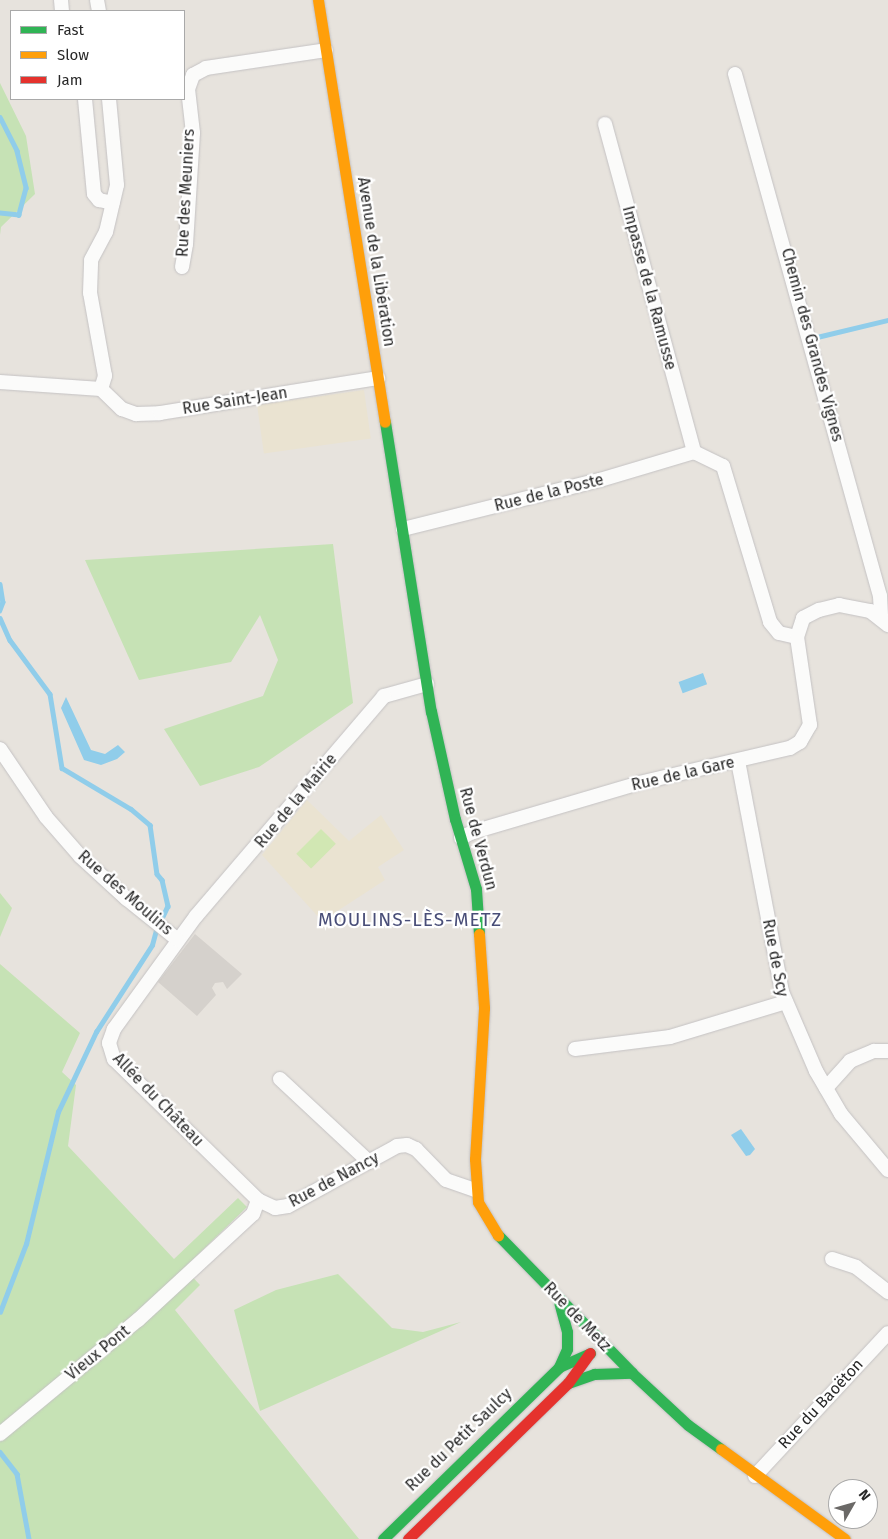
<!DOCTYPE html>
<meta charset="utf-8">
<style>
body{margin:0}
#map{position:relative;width:888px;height:1539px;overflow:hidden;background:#e7e3dd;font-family:"Fira Sans",sans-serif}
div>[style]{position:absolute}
.education>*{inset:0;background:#eae3d1;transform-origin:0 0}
.green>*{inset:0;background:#c6e2b5}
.pitch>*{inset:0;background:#d1e7b3;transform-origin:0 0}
.plaza>*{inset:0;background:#d5d1cc}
.water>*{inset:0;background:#90cdea;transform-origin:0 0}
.stream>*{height:4.5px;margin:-2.25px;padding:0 2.25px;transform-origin:2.25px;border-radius:2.25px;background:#90cdea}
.roads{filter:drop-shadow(0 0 1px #c4c2c3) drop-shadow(0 0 1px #c4c2c3)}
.street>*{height:14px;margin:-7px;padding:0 7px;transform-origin:7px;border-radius:7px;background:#fbfbfa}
.fast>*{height:11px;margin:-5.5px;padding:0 5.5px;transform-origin:5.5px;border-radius:5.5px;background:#30b455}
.slow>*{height:11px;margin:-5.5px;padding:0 5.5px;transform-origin:5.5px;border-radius:5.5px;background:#ff9f0a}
.jam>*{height:11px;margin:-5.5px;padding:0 5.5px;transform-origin:5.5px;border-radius:5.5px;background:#e5322d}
span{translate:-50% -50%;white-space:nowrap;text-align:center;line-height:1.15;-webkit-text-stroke:4.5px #fff;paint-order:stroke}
.street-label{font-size:16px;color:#282828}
.quarter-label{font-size:19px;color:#494e78;letter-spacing:1px}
.legend{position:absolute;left:10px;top:10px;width:175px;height:90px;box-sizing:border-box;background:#fff;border:1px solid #a9a9a9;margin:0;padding:6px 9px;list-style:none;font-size:15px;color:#282828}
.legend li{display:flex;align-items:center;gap:10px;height:25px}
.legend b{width:25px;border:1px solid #a9a9a9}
.north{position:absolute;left:828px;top:1479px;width:50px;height:50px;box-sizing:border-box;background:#fff;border:1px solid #a9a9a9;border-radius:50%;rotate:52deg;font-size:14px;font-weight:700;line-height:20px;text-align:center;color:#282828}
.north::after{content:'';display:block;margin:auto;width:18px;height:22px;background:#6b6967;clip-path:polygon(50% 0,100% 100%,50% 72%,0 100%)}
</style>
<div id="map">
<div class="education">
<div style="left:364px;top:390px;width:49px;height:108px;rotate:82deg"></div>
<div style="clip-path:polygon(307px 800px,349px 841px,381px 815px,404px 850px,378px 867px,385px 880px,322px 921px,262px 855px)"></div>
</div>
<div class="green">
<div style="clip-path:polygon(0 83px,26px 136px,35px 194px,1px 227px,0 235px)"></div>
<div style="clip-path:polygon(333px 544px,353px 703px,259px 767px,200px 786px,164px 729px,263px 696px,278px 660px,260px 615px,231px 662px,139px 680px,85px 560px)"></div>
<div style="clip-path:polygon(0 893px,12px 908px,0 937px)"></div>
<div style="clip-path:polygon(0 964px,80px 1033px,62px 1072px,76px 1085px,68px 1146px,174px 1259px,238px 1198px,247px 1207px,184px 1268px,200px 1285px,175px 1310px,359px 1539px,0 1539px)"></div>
<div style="clip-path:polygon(338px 1274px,392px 1328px,423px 1332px,461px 1322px,260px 1411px,234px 1310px,276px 1290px)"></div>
</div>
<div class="pitch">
<div style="left:321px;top:829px;width:21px;height:35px;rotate:45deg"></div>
</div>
<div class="plaza">
<div style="clip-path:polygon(195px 934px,242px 974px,227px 989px,223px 982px,215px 983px,212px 988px,216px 995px,197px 1016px,158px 982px)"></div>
</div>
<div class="water">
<div style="left:703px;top:673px;width:12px;height:26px;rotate:70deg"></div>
<div style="clip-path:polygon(66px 697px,91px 750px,105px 754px,118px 745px,125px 752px,117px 759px,101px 765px,84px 760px,61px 708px)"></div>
<div style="clip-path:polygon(741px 1129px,755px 1149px,750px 1155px,746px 1156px,731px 1135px)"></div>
</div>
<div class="stream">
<div style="left:0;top:117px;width:38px;rotate:63deg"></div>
<div style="left:17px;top:151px;width:38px;rotate:76deg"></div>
<div style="left:26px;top:188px;width:28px;rotate:105deg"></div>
<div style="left:19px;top:215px;width:19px;rotate:-174deg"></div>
<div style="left:817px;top:337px;width:73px;rotate:-13.5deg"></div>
<div style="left:0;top:584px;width:18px;rotate:81deg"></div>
<div style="left:3px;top:602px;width:9px;rotate:111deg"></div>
<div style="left:0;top:618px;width:24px;rotate:66deg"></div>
<div style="left:10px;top:640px;width:67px;rotate:53.5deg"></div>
<div style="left:50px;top:694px;width:75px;rotate:80.8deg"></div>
<div style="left:62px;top:768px;width:80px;rotate:30.7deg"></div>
<div style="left:131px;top:809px;width:25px;rotate:40deg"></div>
<div style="left:150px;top:825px;width:49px;rotate:81.9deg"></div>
<div style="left:157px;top:874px;width:8px;rotate:50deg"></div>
<div style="left:162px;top:880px;width:27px;rotate:77deg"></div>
<div style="left:168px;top:906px;width:14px;rotate:115deg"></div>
<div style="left:0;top:1312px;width:73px;rotate:-69.1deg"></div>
<div style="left:26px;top:1244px;width:136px;rotate:-76.4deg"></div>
<div style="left:58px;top:1112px;width:89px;rotate:-64.6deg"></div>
<div style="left:96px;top:1032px;width:103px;rotate:-57.2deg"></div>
<div style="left:152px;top:945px;width:16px;rotate:-75deg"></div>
<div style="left:0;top:1452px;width:28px;rotate:52deg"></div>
<div style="left:17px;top:1474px;width:66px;rotate:79.5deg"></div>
</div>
<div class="roads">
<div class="street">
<div style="left:61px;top:0;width:11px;rotate:85deg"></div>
<div style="left:97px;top:0;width:11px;rotate:80deg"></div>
<div style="left:735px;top:74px;width:542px;rotate:74.48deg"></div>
<div style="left:880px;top:596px;width:20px;rotate:87deg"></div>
<div style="left:85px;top:99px;width:95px;rotate:84.6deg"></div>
<div style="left:94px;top:194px;width:8px;rotate:50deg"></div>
<div style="left:99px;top:200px;width:14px;rotate:12deg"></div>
<div style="left:605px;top:124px;width:340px;rotate:74.8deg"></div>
<div style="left:182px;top:267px;width:23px;rotate:-80deg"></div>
<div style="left:186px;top:244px;width:111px;rotate:-86.4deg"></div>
<div style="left:193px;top:133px;width:44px;rotate:-96.5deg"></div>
<div style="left:188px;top:89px;width:15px;rotate:-70deg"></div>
<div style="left:193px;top:75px;width:15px;rotate:-28deg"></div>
<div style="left:206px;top:68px;width:121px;rotate:-8.5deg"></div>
<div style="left:0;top:382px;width:101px;rotate:4deg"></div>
<div style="left:101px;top:389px;width:14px;rotate:-73deg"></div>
<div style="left:105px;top:376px;width:84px;rotate:-100.2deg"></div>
<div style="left:90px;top:293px;width:33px;rotate:-88deg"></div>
<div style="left:91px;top:260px;width:32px;rotate:-62deg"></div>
<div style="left:106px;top:232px;width:48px;rotate:-76.8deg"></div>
<div style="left:117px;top:185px;width:86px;rotate:-95.3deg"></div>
<div style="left:101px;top:389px;width:29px;rotate:44deg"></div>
<div style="left:122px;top:409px;width:15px;rotate:20deg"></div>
<div style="left:136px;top:414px;width:24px;rotate:-2deg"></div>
<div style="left:160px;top:413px;width:221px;rotate:-9.1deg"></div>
<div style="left:694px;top:452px;width:32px;rotate:26deg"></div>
<div style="left:723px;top:466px;width:163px;rotate:73.2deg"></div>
<div style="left:770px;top:622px;width:14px;rotate:51deg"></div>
<div style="left:779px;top:633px;width:18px;rotate:13deg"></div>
<div style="left:403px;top:529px;width:203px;rotate:-14deg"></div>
<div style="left:600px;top:480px;width:98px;rotate:-16.6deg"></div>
<div style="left:427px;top:684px;width:45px;rotate:164.4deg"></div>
<div style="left:384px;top:696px;width:289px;rotate:130.5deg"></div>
<div style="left:196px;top:916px;width:140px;rotate:126deg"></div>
<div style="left:114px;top:1029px;width:15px;rotate:110deg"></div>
<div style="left:109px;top:1043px;width:17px;rotate:73deg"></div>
<div style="left:114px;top:1059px;width:202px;rotate:44.4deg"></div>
<div style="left:258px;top:1200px;width:19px;rotate:25deg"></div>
<div style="left:275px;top:1208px;width:13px;rotate:-9deg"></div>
<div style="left:288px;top:1206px;width:124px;rotate:-28.8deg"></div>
<div style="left:397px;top:1146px;width:10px;rotate:-6deg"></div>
<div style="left:407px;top:1145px;width:10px;rotate:24deg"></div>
<div style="left:416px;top:1149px;width:43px;rotate:45.9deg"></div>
<div style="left:446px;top:1180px;width:31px;rotate:19deg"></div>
<div style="left:0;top:749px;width:82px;rotate:55.9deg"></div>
<div style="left:46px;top:817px;width:52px;rotate:48.9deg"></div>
<div style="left:80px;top:856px;width:64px;rotate:42.5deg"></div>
<div style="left:127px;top:899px;width:65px;rotate:38.8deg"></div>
<div style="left:738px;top:761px;width:235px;rotate:79.2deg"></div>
<div style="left:782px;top:992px;width:86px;rotate:66.7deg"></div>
<div style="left:816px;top:1071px;width:50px;rotate:59.8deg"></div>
<div style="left:841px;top:1114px;width:73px;rotate:50deg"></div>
<div style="left:461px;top:838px;width:13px;rotate:-27deg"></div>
<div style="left:473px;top:832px;width:173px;rotate:-16.4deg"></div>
<div style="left:639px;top:783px;width:155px;rotate:-13.1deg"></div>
<div style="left:790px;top:748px;width:12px;rotate:-31deg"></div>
<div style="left:800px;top:742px;width:20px;rotate:-60deg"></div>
<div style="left:810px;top:725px;width:89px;rotate:-98.4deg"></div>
<div style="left:797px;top:637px;width:20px;rotate:-72deg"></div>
<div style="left:803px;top:618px;width:18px;rotate:-27deg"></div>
<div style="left:819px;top:610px;width:21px;rotate:-14deg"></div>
<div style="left:839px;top:605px;width:32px;rotate:11deg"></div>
<div style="left:870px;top:611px;width:23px;rotate:38deg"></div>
<div style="left:575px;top:1049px;width:96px;rotate:-7.2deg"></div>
<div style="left:670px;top:1037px;width:121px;rotate:-16.8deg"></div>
<div style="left:280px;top:1079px;width:122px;rotate:43deg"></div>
<div style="left:826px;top:1088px;width:36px;rotate:-48deg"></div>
<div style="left:850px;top:1061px;width:26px;rotate:-23deg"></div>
<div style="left:874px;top:1051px;width:14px"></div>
<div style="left:832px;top:1259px;width:25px;rotate:18deg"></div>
<div style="left:856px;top:1267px;width:41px;rotate:38deg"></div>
<div style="left:0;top:1434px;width:179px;rotate:-39.6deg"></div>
<div style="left:138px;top:1320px;width:156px;rotate:-42.7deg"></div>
<div style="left:253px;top:1214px;width:15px;rotate:-70deg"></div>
<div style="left:755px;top:1476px;width:195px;rotate:-47.1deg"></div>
</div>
<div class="fast">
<div style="left:385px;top:422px;width:293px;rotate:81deg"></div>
<div style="left:431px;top:711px;width:111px;rotate:77.5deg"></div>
<div style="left:455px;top:819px;width:73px;rotate:73.3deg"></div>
<div style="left:476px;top:889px;width:45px;rotate:86.2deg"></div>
<div style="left:498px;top:1235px;width:192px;rotate:45.8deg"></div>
<div style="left:632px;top:1373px;width:76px;rotate:42.9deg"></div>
<div style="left:688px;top:1425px;width:41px;rotate:36deg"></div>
<div style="left:558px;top:1298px;width:35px;rotate:75deg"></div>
<div style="left:567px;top:1332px;width:17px;rotate:90deg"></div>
<div style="left:567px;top:1349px;width:20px;rotate:114deg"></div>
<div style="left:568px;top:1383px;width:28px;rotate:-19deg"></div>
<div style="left:594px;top:1374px;width:38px;rotate:-2deg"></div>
<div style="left:383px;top:1539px;width:246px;rotate:-44.3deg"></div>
<div style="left:559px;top:1367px;width:34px;rotate:-24deg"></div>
</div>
<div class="slow">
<div style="left:318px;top:0;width:427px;rotate:81deg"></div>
<div style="left:479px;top:934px;width:74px;rotate:86.1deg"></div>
<div style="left:484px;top:1008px;width:151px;rotate:93.4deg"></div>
<div style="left:475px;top:1159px;width:43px;rotate:86deg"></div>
<div style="left:478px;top:1202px;width:39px;rotate:59deg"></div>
<div style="left:721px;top:1449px;width:153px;rotate:36deg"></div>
</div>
<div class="jam">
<div style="left:408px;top:1539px;width:223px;rotate:-44.3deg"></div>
<div style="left:568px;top:1383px;width:37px;rotate:-54deg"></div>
</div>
</div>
<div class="street-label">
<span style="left:186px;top:193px;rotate:-87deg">Rue des Meuniers</span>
<span style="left:376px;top:262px;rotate:81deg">Avenue de la Libération</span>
<span style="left:649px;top:288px;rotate:75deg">Impasse de la Ramusse</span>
<span style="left:812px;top:345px;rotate:75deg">Chemin des Grandes Vignes</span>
<span style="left:235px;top:401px;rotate:-9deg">Rue Saint-Jean</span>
<span style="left:549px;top:493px;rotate:-14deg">Rue de la Poste</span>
<span style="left:683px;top:774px;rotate:-13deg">Rue de la Gare</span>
<span style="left:296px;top:801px;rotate:-50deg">Rue de la Mairie</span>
<span style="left:478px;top:839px;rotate:75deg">Rue de Verdun</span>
<span style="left:125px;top:893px;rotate:41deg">Rue des Moulins</span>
<span style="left:775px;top:958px;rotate:79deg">Rue de Scy</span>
<span style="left:158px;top:1100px;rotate:46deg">Allée du Château</span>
<span style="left:334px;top:1180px;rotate:-28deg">Rue de Nancy</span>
<span style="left:577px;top:1317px;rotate:46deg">Rue de Metz</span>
<span style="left:98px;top:1353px;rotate:-39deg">Vieux Pont</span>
<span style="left:821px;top:1404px;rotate:-47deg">Rue du Baoëton</span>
<span style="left:459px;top:1440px;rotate:-44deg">Rue du Petit Saulcy</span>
</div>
<div class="quarter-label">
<span style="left:410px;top:920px">MOULINS-LÈS-METZ</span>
</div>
<ul class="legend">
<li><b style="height:6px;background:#30b455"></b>Fast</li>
<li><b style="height:6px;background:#ff9f0a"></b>Slow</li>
<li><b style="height:6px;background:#e5322d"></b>Jam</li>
</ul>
<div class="north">N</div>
</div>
